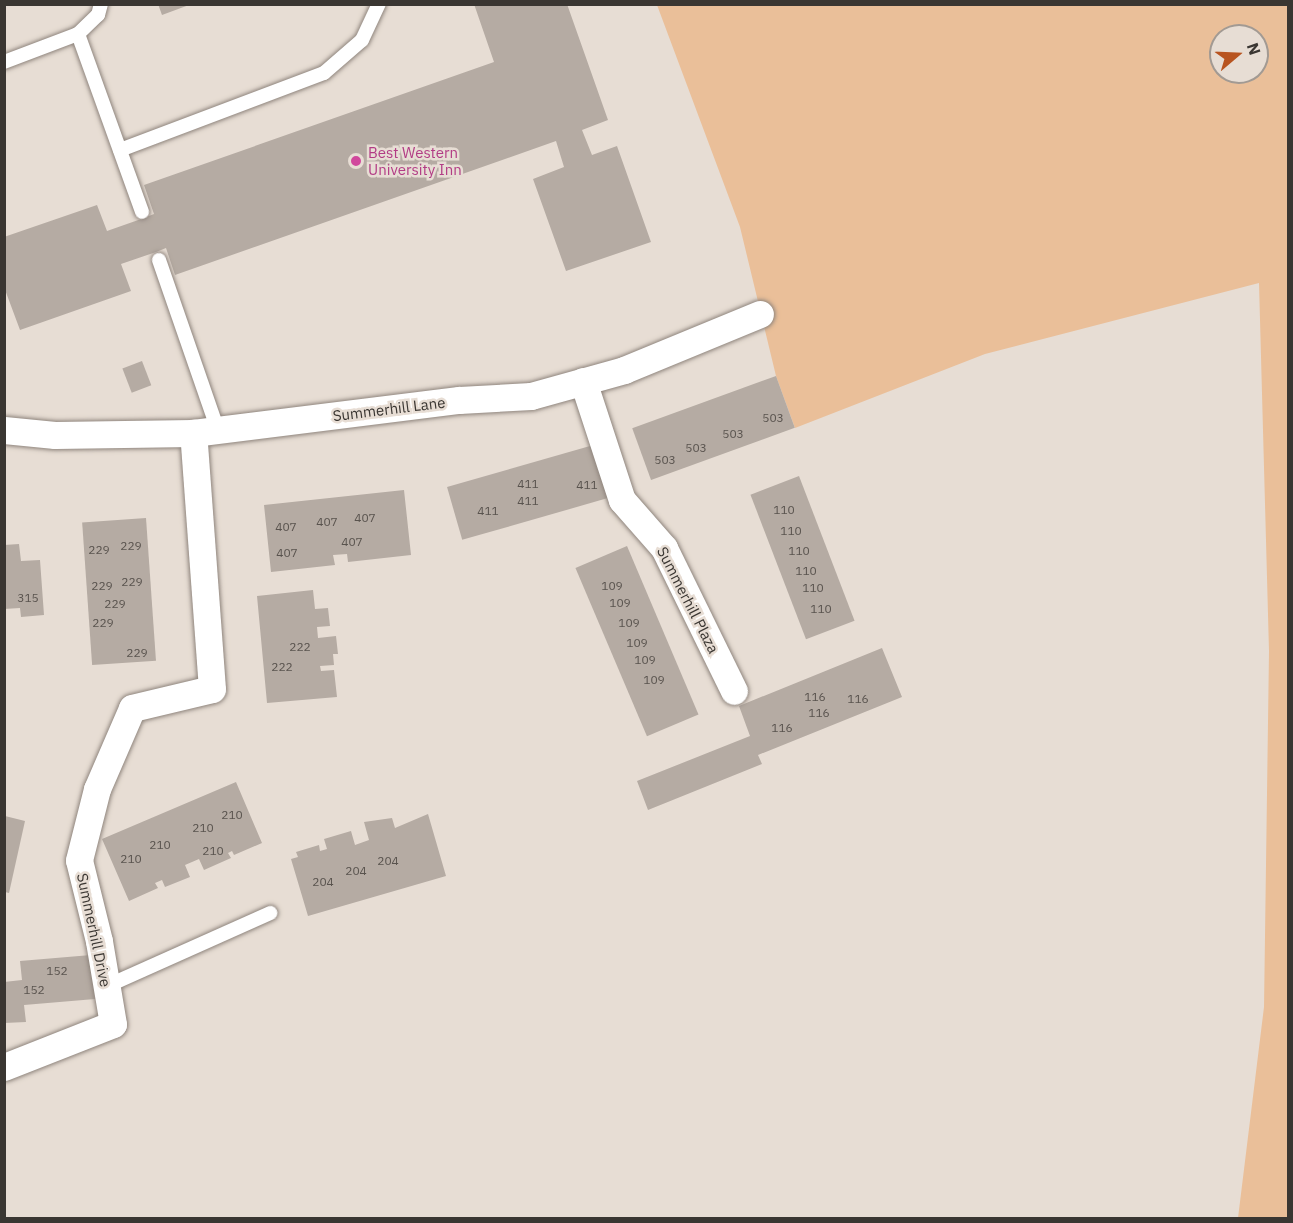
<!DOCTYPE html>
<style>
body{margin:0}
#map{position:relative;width:1293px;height:1223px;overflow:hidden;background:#e7ddd4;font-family:"IBM Plex Sans",sans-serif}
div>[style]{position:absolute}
.green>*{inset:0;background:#eabf99}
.building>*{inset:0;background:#b5aba3;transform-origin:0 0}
.roads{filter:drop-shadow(0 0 2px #8f857d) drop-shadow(0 0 2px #8f857d)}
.lane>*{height:14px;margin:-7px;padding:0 7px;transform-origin:7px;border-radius:7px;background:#fff}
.street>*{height:27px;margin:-13.5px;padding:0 13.5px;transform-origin:13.5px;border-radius:13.5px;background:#fff}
.dots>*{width:16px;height:16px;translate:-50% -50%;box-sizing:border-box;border:3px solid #e7ddd4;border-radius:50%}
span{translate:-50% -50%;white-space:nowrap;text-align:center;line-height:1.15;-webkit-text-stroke:5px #e7ddd4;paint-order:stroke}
.number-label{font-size:12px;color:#59534e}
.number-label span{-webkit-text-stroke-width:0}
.hotel-label{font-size:15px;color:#b23c85}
.left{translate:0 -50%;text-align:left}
.street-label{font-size:15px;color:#3a3632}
.frame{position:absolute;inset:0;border:6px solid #3a3632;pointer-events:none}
.north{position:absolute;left:1209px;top:24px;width:60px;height:60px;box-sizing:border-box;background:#e7ddd4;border:2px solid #a29a93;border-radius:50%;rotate:71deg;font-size:16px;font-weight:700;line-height:24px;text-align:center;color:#3a3632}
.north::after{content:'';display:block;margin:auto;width:21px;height:27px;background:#b85420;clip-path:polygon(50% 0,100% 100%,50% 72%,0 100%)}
</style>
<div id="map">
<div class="green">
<div style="clip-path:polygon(evenodd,657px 5px,1288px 5px,1288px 1218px,1238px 1218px,1264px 1007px,1269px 651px,1259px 283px,985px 354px,795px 428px,776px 376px,740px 227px,657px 5px,1221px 36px,1257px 36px,1257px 72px,1221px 72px,1221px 36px)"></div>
</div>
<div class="building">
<div style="clip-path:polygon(158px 4px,189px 4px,189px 5px,162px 15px)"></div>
<div style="clip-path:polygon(474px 4px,567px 4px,608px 120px,582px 130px,592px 155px,617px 146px,651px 242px,566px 271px,533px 179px,564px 167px,556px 141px,175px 275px,166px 248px,156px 252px,121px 264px,131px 291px,20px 330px,4px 287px,4px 237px,97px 205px,107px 231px,144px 218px,154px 214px,144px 185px,494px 62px)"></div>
<div style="left:142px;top:361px;width:26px;height:21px;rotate:69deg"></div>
<div style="left:776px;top:376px;width:55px;height:153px;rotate:70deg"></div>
<div style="left:597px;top:444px;width:55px;height:156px;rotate:74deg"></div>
<div style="left:799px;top:476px;width:155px;height:52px;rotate:69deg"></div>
<div style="clip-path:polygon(404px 490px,411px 555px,348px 562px,347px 554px,333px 555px,335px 565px,271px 572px,264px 505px)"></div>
<div style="left:146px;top:518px;width:143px;height:64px;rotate:86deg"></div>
<div style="clip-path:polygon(19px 544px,21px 561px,40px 560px,44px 615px,21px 617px,20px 608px,4px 609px,4px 545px)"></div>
<div style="left:627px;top:546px;width:183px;height:56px;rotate:67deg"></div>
<div style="clip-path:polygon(313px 590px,315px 609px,328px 608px,330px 626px,317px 627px,318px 638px,336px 636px,338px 654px,333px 654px,334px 665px,320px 666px,321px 671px,334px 670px,337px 697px,267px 703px,257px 596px)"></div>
<div style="clip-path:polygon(882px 648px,902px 697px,758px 755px,762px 764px,648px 810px,637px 781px,750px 736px,739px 706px)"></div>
<div style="clip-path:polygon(236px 782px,262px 843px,234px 855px,232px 851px,228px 853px,231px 858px,204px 870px,199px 859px,185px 865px,190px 877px,165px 887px,162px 880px,155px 883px,158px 888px,129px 901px,102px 839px)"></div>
<div style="clip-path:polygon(428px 814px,446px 876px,308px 916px,291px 859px,298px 857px,296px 852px,319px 845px,320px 851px,327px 849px,324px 839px,351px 831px,355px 845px,369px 840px,364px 822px,392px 818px,395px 828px)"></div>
<div style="clip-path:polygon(5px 816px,25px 821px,9px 893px,5px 892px)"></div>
<div style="clip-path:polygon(91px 955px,95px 999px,24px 1005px,26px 1022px,4px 1023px,4px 982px,22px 980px,20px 961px)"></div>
</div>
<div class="roads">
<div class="lane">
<div style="left:78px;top:34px;width:189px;rotate:70.2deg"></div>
<div style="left:4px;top:62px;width:79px;rotate:-20.7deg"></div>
<div style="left:78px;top:34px;width:28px;rotate:-44deg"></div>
<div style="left:98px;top:15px;width:11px;rotate:-75deg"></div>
<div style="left:120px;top:150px;width:218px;rotate:-20.7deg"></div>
<div style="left:324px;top:73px;width:50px;rotate:-41deg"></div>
<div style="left:362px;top:40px;width:40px;rotate:-65deg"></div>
<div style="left:159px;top:260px;width:180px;rotate:70.9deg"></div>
<div style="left:107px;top:986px;width:179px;rotate:-24.1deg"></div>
</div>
<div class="street">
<div style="left:583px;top:381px;width:125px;rotate:71.9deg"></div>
<div style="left:622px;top:500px;width:64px;rotate:48.8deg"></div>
<div style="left:664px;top:548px;width:159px;rotate:63.9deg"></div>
<div style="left:4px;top:430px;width:51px;rotate:5.6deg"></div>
<div style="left:55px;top:435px;width:138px;rotate:-0.8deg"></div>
<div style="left:193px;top:433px;width:268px;rotate:-7.1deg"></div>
<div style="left:459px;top:400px;width:72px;rotate:-3.2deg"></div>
<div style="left:531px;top:396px;width:97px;rotate:-15.6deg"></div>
<div style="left:624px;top:370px;width:147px;rotate:-22.4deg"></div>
<div style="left:4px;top:1067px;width:117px;rotate:-21.5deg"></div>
<div style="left:113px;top:1024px;width:84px;rotate:-99.6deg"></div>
<div style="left:99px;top:941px;width:83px;rotate:-103.9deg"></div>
<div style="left:79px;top:860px;width:73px;rotate:-75.8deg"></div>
<div style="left:97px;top:789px;width:88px;rotate:-66.6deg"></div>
<div style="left:132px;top:708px;width:82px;rotate:-13.4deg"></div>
<div style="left:212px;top:689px;width:257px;rotate:-94.2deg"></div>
</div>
</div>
<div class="dots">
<div style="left:356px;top:161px;background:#d1479c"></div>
</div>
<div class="number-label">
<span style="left:773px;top:418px">503</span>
<span style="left:733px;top:434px">503</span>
<span style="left:696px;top:448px">503</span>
<span style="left:665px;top:460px">503</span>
<span style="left:528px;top:484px">411</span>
<span style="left:587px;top:485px">411</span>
<span style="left:528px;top:501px">411</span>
<span style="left:784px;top:510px">110</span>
<span style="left:488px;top:511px">411</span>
<span style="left:365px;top:518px">407</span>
<span style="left:327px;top:522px">407</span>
<span style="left:286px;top:527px">407</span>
<span style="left:791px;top:531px">110</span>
<span style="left:352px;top:542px">407</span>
<span style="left:131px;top:546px">229</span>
<span style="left:99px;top:550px">229</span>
<span style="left:799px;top:551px">110</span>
<span style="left:287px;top:553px">407</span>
<span style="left:806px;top:571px">110</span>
<span style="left:132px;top:582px">229</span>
<span style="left:102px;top:586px">229</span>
<span style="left:612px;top:586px">109</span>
<span style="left:813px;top:588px">110</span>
<span style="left:28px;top:598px">315</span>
<span style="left:620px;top:603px">109</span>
<span style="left:115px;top:604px">229</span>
<span style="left:821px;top:609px">110</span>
<span style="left:103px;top:623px">229</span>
<span style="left:629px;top:623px">109</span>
<span style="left:637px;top:643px">109</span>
<span style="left:300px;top:647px">222</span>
<span style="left:137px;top:653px">229</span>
<span style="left:645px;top:660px">109</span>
<span style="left:282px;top:667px">222</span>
<span style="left:654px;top:680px">109</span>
<span style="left:815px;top:697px">116</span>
<span style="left:858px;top:699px">116</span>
<span style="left:819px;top:713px">116</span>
<span style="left:782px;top:728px">116</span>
<span style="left:232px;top:815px">210</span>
<span style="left:203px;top:828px">210</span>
<span style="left:160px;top:845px">210</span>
<span style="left:213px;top:851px">210</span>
<span style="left:131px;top:859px">210</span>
<span style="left:388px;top:861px">204</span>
<span style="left:356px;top:871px">204</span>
<span style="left:323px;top:882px">204</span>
<span style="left:57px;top:971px">152</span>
<span style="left:34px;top:990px">152</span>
</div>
<div class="hotel-label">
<span class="left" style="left:368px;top:161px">Best Western<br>University Inn</span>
</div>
<div class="street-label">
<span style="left:389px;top:409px;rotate:-7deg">Summerhill Lane</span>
<span style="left:688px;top:600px;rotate:63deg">Summerhill Plaza</span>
<span style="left:94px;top:930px;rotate:78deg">Summerhill Drive</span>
</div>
<div class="frame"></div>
<div class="north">N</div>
</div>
